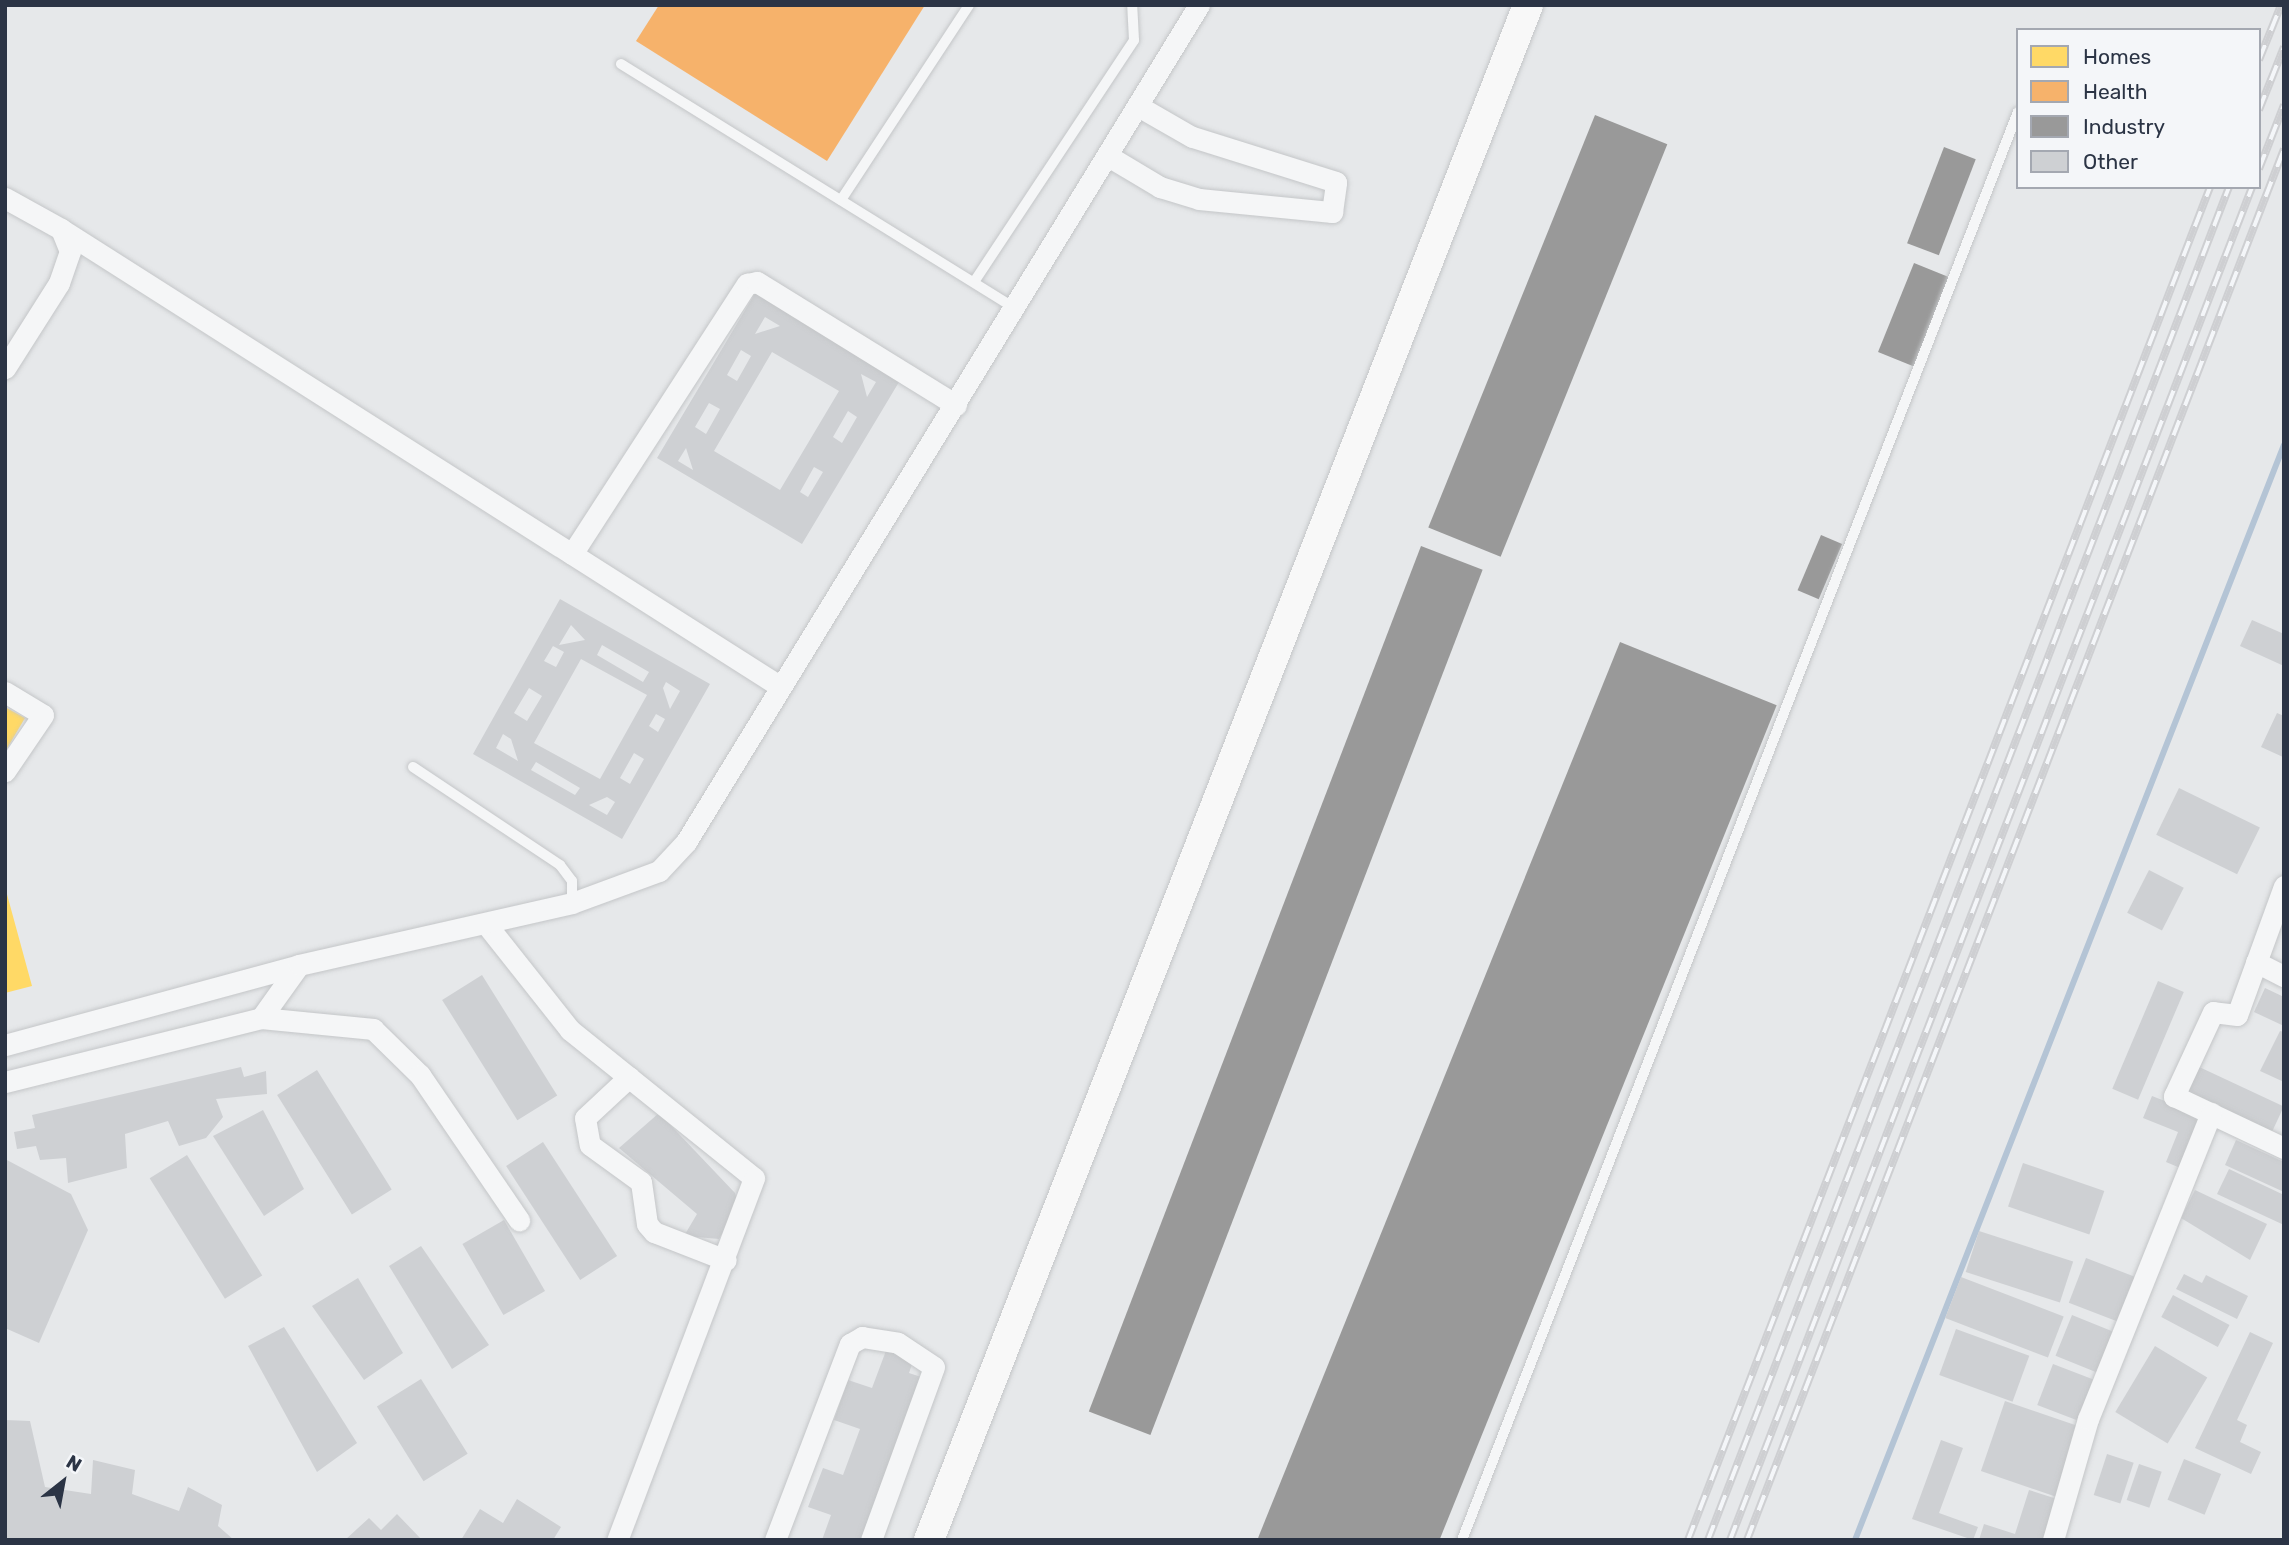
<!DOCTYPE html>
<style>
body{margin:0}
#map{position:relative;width:2289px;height:1545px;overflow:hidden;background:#e6e8ea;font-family:Rubik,sans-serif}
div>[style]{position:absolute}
.homes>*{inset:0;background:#ffd966}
.health>*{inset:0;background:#f6b26b}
.industry>*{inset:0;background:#999;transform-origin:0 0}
.stream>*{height:6px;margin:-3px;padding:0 3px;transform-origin:3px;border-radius:3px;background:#b4c4d5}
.building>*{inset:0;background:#ced0d3;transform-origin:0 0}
.roads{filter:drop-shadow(0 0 2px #c4c6c8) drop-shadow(0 0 2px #c4c6c8)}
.lane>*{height:10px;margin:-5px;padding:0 5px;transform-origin:5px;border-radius:5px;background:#f5f6f7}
.street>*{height:21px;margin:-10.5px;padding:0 10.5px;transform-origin:10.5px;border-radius:10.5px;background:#f5f6f7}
.secondary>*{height:30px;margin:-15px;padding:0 15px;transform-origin:15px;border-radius:15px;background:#f8f8f8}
.rail>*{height:8px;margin-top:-4px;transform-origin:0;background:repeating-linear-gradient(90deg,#f4f6f9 0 16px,#cecfd2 0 32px);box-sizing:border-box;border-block:2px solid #cecfd2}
span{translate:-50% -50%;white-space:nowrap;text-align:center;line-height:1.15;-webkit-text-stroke:7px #f4f6f9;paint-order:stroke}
.frame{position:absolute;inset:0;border:7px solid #2b3445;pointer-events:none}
.legend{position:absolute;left:2016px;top:28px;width:245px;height:161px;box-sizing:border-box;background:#f4f6f9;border:2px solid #a4a8b1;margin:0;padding:9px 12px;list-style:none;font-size:21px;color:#2b3445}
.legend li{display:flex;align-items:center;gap:14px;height:35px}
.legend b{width:35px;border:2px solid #a4a8b1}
.north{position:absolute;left:28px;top:1447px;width:70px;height:70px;-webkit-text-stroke:5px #f4f6f9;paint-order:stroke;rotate:31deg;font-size:19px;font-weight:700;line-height:28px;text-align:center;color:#2b3445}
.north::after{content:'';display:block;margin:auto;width:24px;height:32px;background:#2b3445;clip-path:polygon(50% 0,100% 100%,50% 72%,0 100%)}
</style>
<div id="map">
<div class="homes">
<div style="clip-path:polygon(5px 707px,25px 718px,5px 752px)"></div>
<div style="clip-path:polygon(5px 887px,32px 986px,5px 993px)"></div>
</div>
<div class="health">
<div style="clip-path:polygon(659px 5px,925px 5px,827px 161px,636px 41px)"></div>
</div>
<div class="industry">
<div style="left:1595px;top:115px;width:78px;height:445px;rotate:22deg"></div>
<div style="left:1944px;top:147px;width:34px;height:103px;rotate:21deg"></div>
<div style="left:1914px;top:263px;width:40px;height:96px;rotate:22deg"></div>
<div style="left:1821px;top:535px;width:23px;height:60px;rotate:23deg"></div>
<div style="left:1421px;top:546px;width:66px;height:927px;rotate:21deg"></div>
<div style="left:1620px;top:642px;width:169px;height:966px;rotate:22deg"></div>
</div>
<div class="stream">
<div style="left:1855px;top:1540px;width:1176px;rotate:-68.61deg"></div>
</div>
<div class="building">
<div style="clip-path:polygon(evenodd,757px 290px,902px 377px,802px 544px,657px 458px,757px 290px,765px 317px,780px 326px,755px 334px,765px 317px,757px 290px,741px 350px,751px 356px,737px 381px,727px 375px,741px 350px,757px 290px,772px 352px,839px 391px,780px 490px,714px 451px,772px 352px,757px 290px,861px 374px,876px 382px,867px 397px,861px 374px,757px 290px,709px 403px,720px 409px,706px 434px,695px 427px,709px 403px,757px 290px,848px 411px,857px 417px,842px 443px,833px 437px,848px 411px,757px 290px,686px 448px,693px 470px,678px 461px,686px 448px,757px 290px,814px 467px,823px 472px,808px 497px,800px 492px,814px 467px)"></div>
<div style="clip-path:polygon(evenodd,560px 599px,710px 684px,622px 839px,473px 754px,560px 599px,571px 625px,585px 640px,559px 645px,571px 625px,560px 599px,602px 645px,649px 672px,643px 682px,597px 655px,602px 645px,560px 599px,553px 646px,564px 652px,556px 667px,544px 661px,553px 646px,560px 599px,581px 659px,647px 695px,600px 779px,534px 743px,581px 659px,560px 599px,666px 682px,680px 691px,670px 709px,663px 688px,666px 682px,560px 599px,529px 688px,542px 696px,527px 721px,514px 713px,529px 688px,560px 599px,656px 714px,665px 719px,658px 732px,649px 726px,656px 714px,560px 599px,503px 734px,511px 739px,518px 761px,496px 748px,503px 734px,560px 599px,634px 753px,644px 759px,630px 784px,620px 778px,634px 753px,560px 599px,536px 762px,580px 788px,575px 795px,531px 770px,536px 762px,560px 599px,607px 797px,615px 802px,607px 815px,589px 805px,607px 797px)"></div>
<div style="clip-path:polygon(2252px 620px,2284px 634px,2284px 666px,2240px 646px)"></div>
<div style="clip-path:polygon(2277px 713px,2284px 716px,2284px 768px,2283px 757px,2261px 747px)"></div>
<div style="left:2179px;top:788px;width:90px;height:52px;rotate:26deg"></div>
<div style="left:2149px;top:870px;width:39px;height:48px;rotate:27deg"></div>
<div style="left:482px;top:975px;width:142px;height:47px;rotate:58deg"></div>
<div style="left:2158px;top:981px;width:28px;height:117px;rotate:23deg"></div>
<div style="clip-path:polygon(2265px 988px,2284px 997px,2284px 1026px,2254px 1012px)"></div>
<div style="clip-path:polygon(2280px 1031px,2284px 1032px,2284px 1082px,2260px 1071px)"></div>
<div style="left:2195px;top:1065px;width:98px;height:29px;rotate:25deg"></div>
<div style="clip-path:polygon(241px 1067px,244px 1077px,266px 1071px,267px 1094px,216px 1099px,223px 1117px,206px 1138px,179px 1146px,168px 1121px,125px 1134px,127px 1168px,68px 1183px,66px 1158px,40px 1160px,36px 1146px,17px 1149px,14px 1132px,35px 1128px,32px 1115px)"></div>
<div style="left:317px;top:1070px;width:141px;height:47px;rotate:58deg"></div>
<div style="clip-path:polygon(2152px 1096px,2206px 1117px,2185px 1170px,2166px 1162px,2178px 1132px,2143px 1118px)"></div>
<div style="clip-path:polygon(263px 1110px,304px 1189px,264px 1216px,213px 1136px)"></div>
<div style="clip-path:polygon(659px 1113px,735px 1193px,738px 1205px,719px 1239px,684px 1236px,697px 1214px,619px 1148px)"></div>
<div style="clip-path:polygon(2236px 1140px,2284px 1162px,2284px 1192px,2225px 1165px)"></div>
<div style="left:543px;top:1142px;width:136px;height:44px;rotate:57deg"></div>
<div style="left:187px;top:1155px;width:142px;height:44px;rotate:58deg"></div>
<div style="clip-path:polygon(5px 1159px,71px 1194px,88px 1230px,39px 1343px,5px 1328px)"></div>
<div style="left:2023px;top:1163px;width:86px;height:46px;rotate:19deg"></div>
<div style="clip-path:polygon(2229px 1169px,2284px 1195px,2284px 1225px,2217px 1194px)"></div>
<div style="clip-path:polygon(2195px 1190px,2267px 1224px,2250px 1260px,2181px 1218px)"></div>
<div style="left:504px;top:1220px;width:82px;height:48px;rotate:60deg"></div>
<div style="left:1979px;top:1231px;width:99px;height:43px;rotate:18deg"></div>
<div style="clip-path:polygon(421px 1246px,489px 1345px,452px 1369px,389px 1266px)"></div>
<div style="left:2086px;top:1258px;width:57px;height:48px;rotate:21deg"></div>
<div style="clip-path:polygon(2184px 1274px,2202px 1283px,2206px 1275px,2248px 1296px,2237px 1319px,2176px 1289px)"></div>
<div style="left:1961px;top:1277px;width:110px;height:44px;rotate:21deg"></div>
<div style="clip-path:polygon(358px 1278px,403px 1353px,364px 1380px,312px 1306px)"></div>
<div style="left:2173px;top:1295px;width:64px;height:25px;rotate:28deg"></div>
<div style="left:2072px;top:1315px;width:48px;height:44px;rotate:22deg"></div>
<div style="clip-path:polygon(284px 1327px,357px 1443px,317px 1472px,248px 1346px)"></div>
<div style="left:1956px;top:1329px;width:78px;height:49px;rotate:20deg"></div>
<div style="clip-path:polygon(2250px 1332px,2273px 1343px,2237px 1420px,2247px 1425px,2240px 1442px,2261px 1452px,2251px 1474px,2195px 1448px)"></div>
<div style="left:2155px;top:1346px;width:61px;height:77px;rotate:31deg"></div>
<div style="clip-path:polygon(887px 1348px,914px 1358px,909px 1373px,921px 1377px,862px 1540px,822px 1540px,831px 1515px,808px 1507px,823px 1468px,843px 1475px,860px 1429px,834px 1420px,848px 1380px,872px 1388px)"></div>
<div style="left:2053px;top:1364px;width:44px;height:44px;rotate:21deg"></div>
<div style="left:421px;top:1379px;width:88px;height:52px;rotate:58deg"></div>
<div style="left:2005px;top:1401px;width:81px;height:74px;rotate:19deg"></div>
<div style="clip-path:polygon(5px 1420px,30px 1421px,45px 1487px,91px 1494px,93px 1460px,135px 1470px,132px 1494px,179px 1511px,188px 1487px,222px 1505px,218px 1526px,234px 1540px,5px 1540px)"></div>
<div style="clip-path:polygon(1941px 1440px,1963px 1448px,1939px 1513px,1978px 1527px,1973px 1540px,1912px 1519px)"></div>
<div style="left:2107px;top:1454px;width:28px;height:43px;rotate:18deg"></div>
<div style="left:2184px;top:1459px;width:40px;height:44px;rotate:22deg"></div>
<div style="left:2139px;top:1464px;width:24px;height:38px;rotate:19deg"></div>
<div style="clip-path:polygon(2029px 1490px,2057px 1499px,2044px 1540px,1979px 1540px,1984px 1524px,2015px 1534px)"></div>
<div style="clip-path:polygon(517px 1499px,561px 1527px,553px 1540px,461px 1540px,480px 1509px,503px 1523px)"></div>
<div style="clip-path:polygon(397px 1514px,422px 1540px,345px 1540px,369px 1518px,381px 1530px)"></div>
</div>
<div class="roads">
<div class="lane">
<div style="left:621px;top:64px;width:463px;rotate:31.8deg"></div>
<div style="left:841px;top:200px;width:233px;rotate:-56.7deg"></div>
<div style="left:974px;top:282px;width:290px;rotate:-56.5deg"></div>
<div style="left:1134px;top:40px;width:35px;rotate:-93deg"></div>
<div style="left:413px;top:767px;width:177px;rotate:33.7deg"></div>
<div style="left:560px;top:865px;width:20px;rotate:53deg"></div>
<div style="left:572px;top:881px;width:22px;rotate:90deg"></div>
<div style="left:1462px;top:1540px;width:1532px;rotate:-68.73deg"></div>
</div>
<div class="street">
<div style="left:1108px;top:156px;width:61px;rotate:30.8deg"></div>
<div style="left:1160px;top:187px;width:41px;rotate:17.1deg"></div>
<div style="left:1199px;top:199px;width:134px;rotate:5.6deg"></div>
<div style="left:1332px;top:212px;width:30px;rotate:-82deg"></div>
<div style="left:1336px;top:182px;width:151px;rotate:-162.6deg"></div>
<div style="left:1192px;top:137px;width:62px;rotate:-150.1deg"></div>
<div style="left:5px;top:198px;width:64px;rotate:29deg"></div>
<div style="left:61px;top:229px;width:24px;rotate:68deg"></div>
<div style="left:70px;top:251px;width:34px;rotate:109deg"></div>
<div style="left:59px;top:283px;width:101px;rotate:122.4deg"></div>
<div style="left:61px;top:229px;width:853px;rotate:32.46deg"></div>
<div style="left:572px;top:554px;width:322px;rotate:-57.1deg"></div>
<div style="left:747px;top:284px;width:10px;rotate:-11deg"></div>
<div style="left:757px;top:282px;width:234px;rotate:31.7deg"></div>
<div style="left:5px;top:692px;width:44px;rotate:31.2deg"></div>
<div style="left:43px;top:715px;width:68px;rotate:124.2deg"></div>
<div style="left:2284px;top:886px;width:137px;rotate:110deg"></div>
<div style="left:2237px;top:1015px;width:24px;rotate:-173deg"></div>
<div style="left:2213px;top:1012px;width:93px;rotate:114.9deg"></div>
<div style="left:2174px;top:1096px;width:122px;rotate:25.3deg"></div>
<div style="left:486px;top:924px;width:135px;rotate:51.6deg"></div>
<div style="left:570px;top:1030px;width:236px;rotate:38.8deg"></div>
<div style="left:754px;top:1178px;width:387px;rotate:110.7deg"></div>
<div style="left:2256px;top:962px;width:31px;rotate:27deg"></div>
<div style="left:261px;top:1018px;width:65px;rotate:-54.4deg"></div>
<div style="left:5px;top:1045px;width:305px;rotate:-15.2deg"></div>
<div style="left:299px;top:965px;width:280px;rotate:-12.8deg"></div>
<div style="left:572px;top:903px;width:93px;rotate:-20.2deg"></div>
<div style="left:659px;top:871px;width:40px;rotate:-47deg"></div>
<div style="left:686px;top:842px;width:982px;rotate:-58.5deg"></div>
<div style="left:629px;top:1077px;width:60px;rotate:137deg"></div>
<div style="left:585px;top:1118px;width:27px;rotate:80deg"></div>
<div style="left:590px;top:1145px;width:63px;rotate:36deg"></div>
<div style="left:641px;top:1182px;width:42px;rotate:81.9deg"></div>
<div style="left:647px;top:1224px;width:11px;rotate:49deg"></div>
<div style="left:654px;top:1232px;width:77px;rotate:21.3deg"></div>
<div style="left:5px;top:1082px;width:264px;rotate:-14deg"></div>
<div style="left:261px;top:1018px;width:113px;rotate:5.6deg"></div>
<div style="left:373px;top:1029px;width:66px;rotate:44.4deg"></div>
<div style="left:420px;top:1075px;width:176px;rotate:55.7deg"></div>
<div style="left:775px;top:1540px;width:210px;rotate:-69.1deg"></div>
<div style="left:850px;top:1344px;width:14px;rotate:-30deg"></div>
<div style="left:862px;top:1337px;width:36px;rotate:9deg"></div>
<div style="left:898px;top:1343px;width:43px;rotate:33.7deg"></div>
<div style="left:934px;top:1367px;width:184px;rotate:110deg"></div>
<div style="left:2053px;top:1540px;width:126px;rotate:-73.9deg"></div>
<div style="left:2088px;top:1419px;width:330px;rotate:-68.1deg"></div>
</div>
<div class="secondary">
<div style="left:929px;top:1540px;width:1648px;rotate:-68.68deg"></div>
</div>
</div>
<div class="rail">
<div style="left:2259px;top:60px;width:59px;rotate:-68.2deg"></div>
<div style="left:2259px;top:110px;width:68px;rotate:-68.4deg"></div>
<div style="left:2259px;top:169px;width:69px;rotate:-68.7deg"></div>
<div style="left:1688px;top:1540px;width:1450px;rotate:-68.9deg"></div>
<div style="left:1708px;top:1540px;width:1450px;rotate:-68.94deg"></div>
<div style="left:1730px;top:1540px;width:1450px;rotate:-68.9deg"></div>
<div style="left:1747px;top:1540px;width:1491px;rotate:-68.89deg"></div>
</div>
<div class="frame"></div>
<ul class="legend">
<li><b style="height:19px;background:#ffd966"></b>Homes</li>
<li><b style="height:19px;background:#f6b26b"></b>Health</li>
<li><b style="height:19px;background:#999"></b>Industry</li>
<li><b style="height:19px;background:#ced0d3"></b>Other</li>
</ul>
<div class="north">N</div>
</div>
